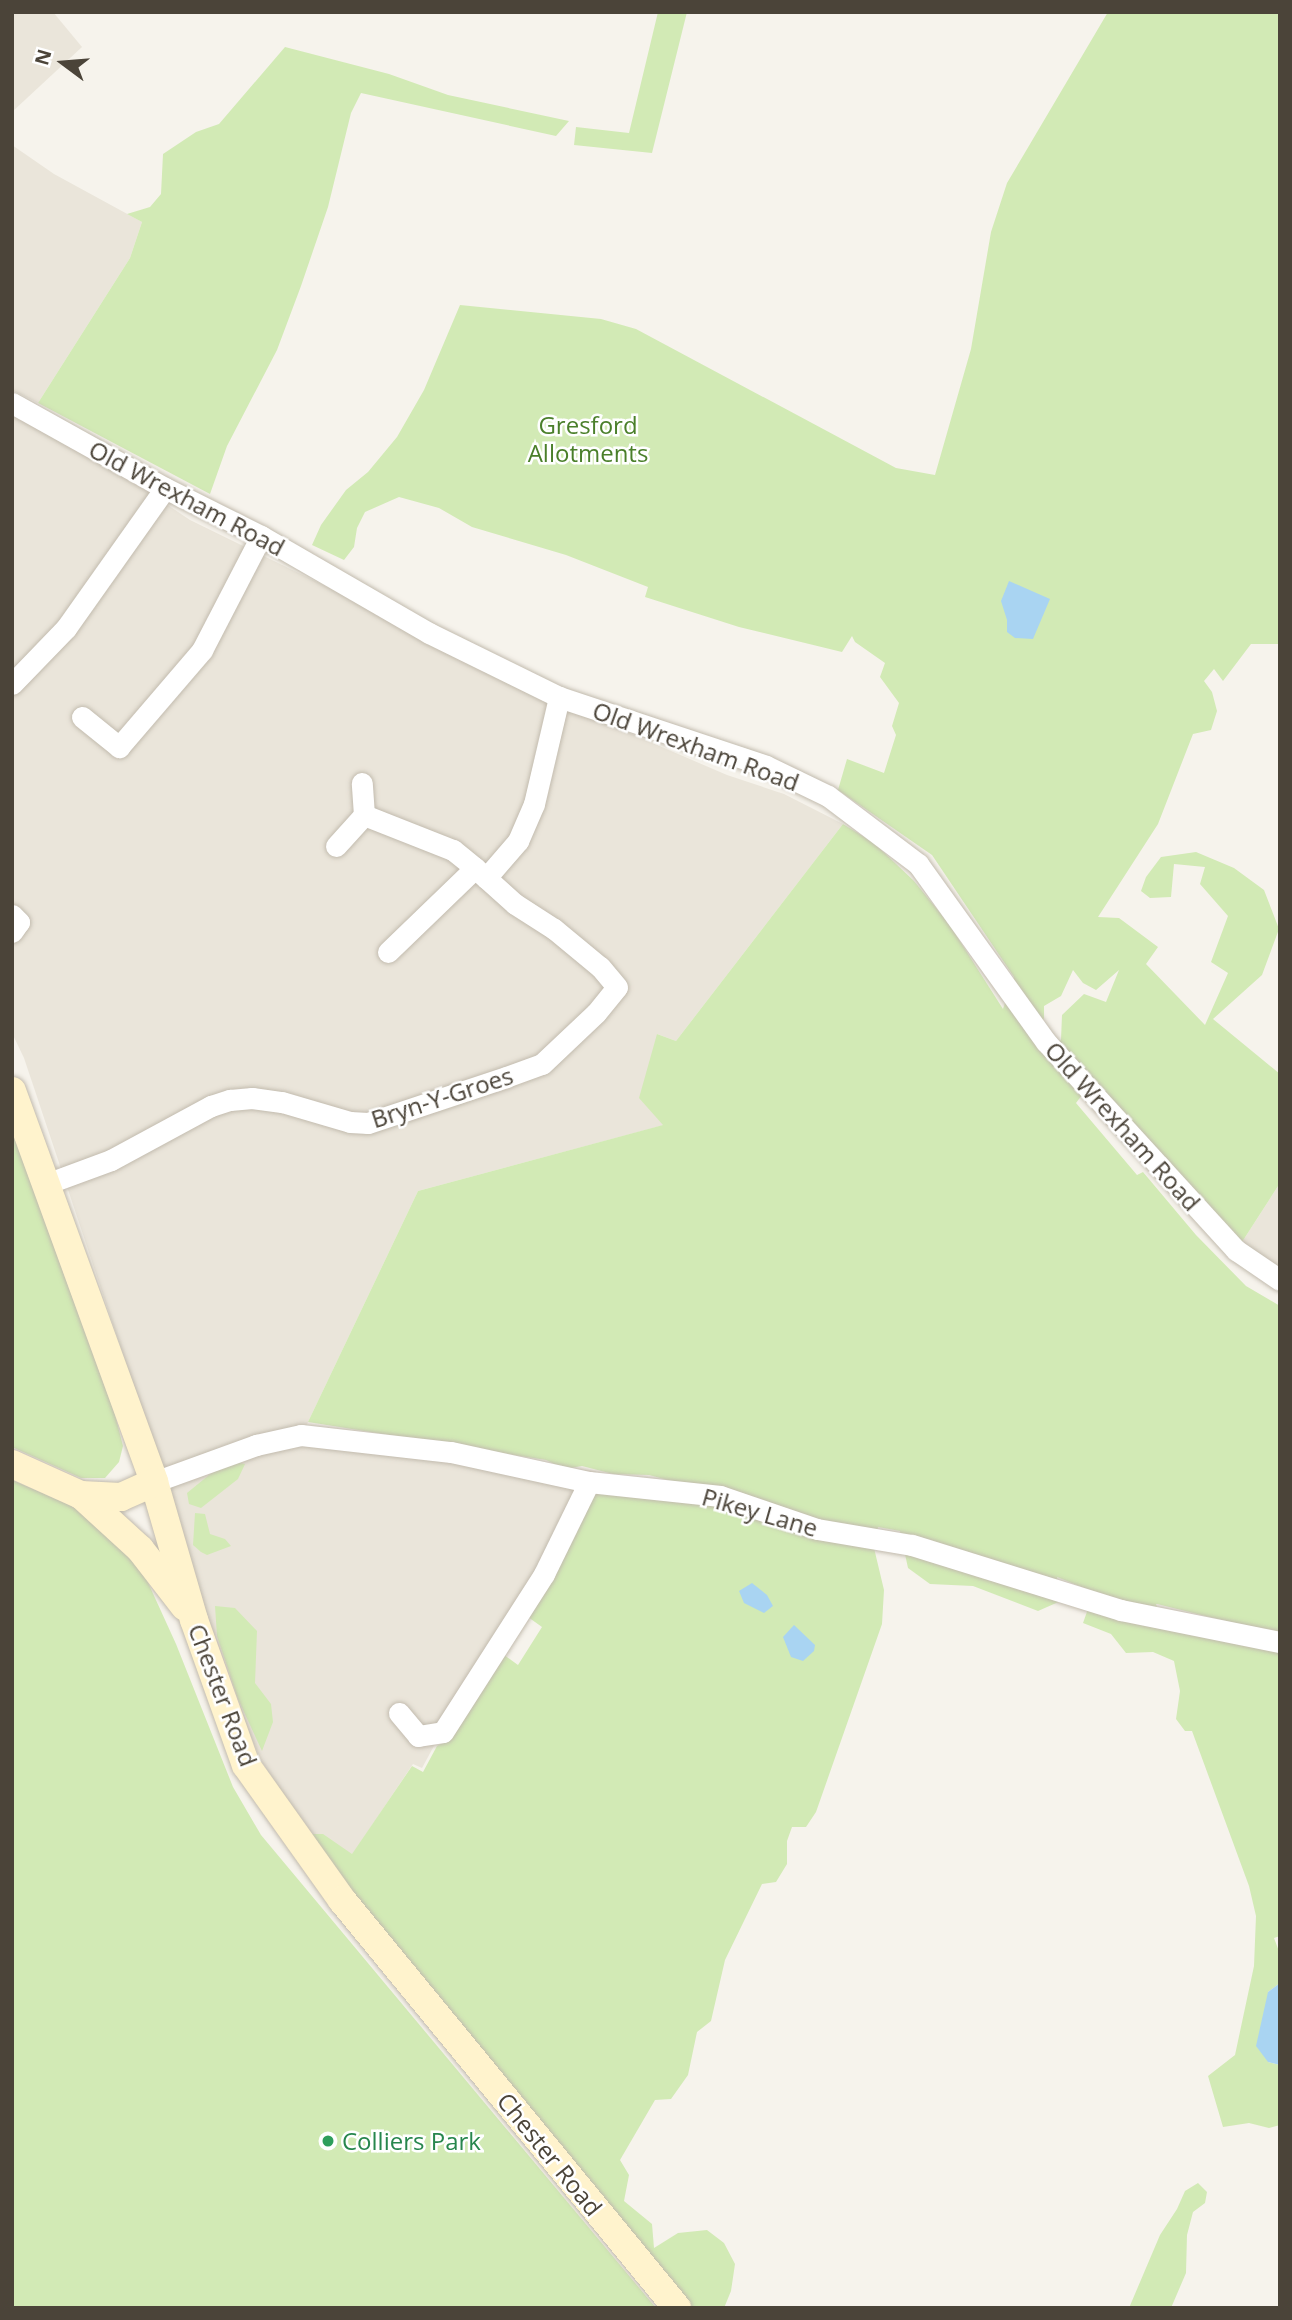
<!DOCTYPE html>
<style>
body{margin:0}
#map{position:relative;width:1292px;height:2320px;overflow:hidden;background:#f6f3ec;font-family:"Open Sans",sans-serif}
div>[style]{position:absolute}
.residential>*{inset:0;background:#eae5da}
.green>*{inset:0;background:#d2eab5}
.water>*{inset:0;background:#a9d4f2}
.roads{filter:drop-shadow(0 0 2px #c2bbae) drop-shadow(0 0 2px #c2bbae)}
.street>*{height:21px;margin:-10.5px;padding:0 10.5px;transform-origin:10.5px;border-radius:10.5px;background:#fff}
.secondary>*{height:28px;margin:-14px;padding:0 14px;transform-origin:14px;border-radius:14px;background:#fff3cd}
.dots>*{width:19px;height:19px;translate:-50% -50%;box-sizing:border-box;border:4px solid #fff;border-radius:50%}
span{translate:-50% -50%;white-space:nowrap;text-align:center;line-height:1.15;-webkit-text-stroke:5px #fff;paint-order:stroke}
.park-label{font-size:24px;color:#4a7f2a}
.street-label{font-size:24px;color:#4b4439}
.leisure-label{font-size:24px;color:#27864d}
.left{translate:0 -50%;text-align:left}
.frame{position:absolute;inset:0;border:14px solid #4b4439;pointer-events:none}
.north{position:absolute;left:28px;top:28px;width:70px;height:70px;-webkit-text-stroke:5px #fff;paint-order:stroke;rotate:286deg;font-size:19px;font-weight:700;line-height:28px;text-align:center;color:#4b4439}
.north::after{content:'';display:block;margin:auto;width:24px;height:32px;background:#4b4439;clip-path:polygon(50% 0,100% 100%,50% 72%,0 100%)}
</style>
<div id="map">
<div class="residential">
<div style="clip-path:polygon(12px 12px,53px 12px,82px 47px,12px 112px)"></div>
<div style="clip-path:polygon(12px 145px,54px 174px,142px 222px,130px 258px,38px 403px,12px 390px)"></div>
<div style="clip-path:polygon(12px 414px,120px 473px,190px 520px,606px 723px,727px 775px,784px 794px,843px 824px,676px 1041px,657px 1034px,664px 1125px,418px 1191px,299px 1441px,596px 1471px,599px 1486px,443px 1740px,435px 1744px,422px 1768px,413px 1764px,352px 1855px,310px 1834px,262px 1762px,233px 1697px,170px 1495px,24px 1058px,12px 1033px)"></div>
<div style="clip-path:polygon(1280px 1183px,1280px 1267px,1242px 1242px)"></div>
</div>
<div class="green">
<div style="clip-path:polygon(658px 12px,687px 12px,652px 153px,574px 145px,576px 127px,629px 133px)"></div>
<div style="clip-path:polygon(evenodd,1108px 12px,1280px 12px,1280px 644px,1251px 644px,1223px 681px,1214px 669px,1204px 681px,1212px 692px,1217px 711px,1211px 730px,1193px 734px,1158px 824px,1098px 917px,1119px 918px,1158px 947px,1146px 964px,1205px 1025px,1228px 973px,1211px 962px,1228px 916px,1200px 884px,1205px 867px,1174px 864px,1171px 897px,1150px 898px,1141px 891px,1146px 877px,1161px 857px,1196px 852px,1234px 868px,1264px 890px,1279px 929px,1262px 975px,1213px 1019px,1280px 1074px,1280px 1183px,1242px 1242px,1091px 1083px,1076px 1103px,1137px 1175px,1143px 1172px,1196px 1235px,1246px 1286px,1280px 1306px,1280px 1936px,1274px 1938px,1280px 1954px,1280px 1983px,1268px 1992px,1268px 2062px,1280px 2065px,1280px 2125px,1269px 2128px,1249px 2123px,1223px 2127px,1208px 2076px,1235px 2055px,1254px 1966px,1256px 1916px,1249px 1886px,1192px 1731px,1185px 1731px,1176px 1719px,1180px 1691px,1174px 1661px,1153px 1652px,1126px 1653px,1111px 1634px,1083px 1623px,1094px 1592px,1057px 1577px,1063px 1600px,1038px 1611px,973px 1586px,930px 1584px,908px 1568px,900px 1531px,878px 1527px,874px 1548px,884px 1590px,882px 1624px,816px 1812px,806px 1827px,792px 1827px,787px 1841px,787px 1864px,776px 1882px,762px 1884px,725px 1960px,711px 2021px,697px 2032px,688px 2075px,671px 2099px,655px 2100px,620px 2160px,629px 2175px,624px 2201px,652px 2224px,654px 2248px,678px 2233px,707px 2230px,724px 2243px,735px 2264px,731px 2291px,724px 2308px,688px 2308px,554px 2146px,524px 2099px,433px 2001px,310px 1834px,323px 1834px,352px 1854px,412px 1766px,423px 1772px,437px 1746px,444px 1742px,504px 1655px,518px 1665px,542px 1627px,528px 1617px,590px 1498px,600px 1489px,675px 1482px,649px 1475px,613px 1474px,582px 1466px,565px 1469px,546px 1460px,308px 1422px,418px 1191px,663px 1125px,639px 1098px,657px 1034px,676px 1041px,843px 824px,874px 843px,914px 881px,949px 924px,1003px 1009px,1014px 977px,932px 855px,838px 790px,847px 759px,884px 773px,896px 735px,892px 726px,899px 703px,880px 677px,885px 663px,855px 642px,852px 636px,842px 652px,739px 627px,645px 597px,648px 587px,566px 555px,472px 527px,439px 508px,399px 497px,365px 512px,357px 528px,354px 547px,344px 560px,312px 545px,321px 525px,346px 490px,368px 472px,397px 437px,424px 390px,460px 305px,601px 319px,636px 329px,896px 468px,935px 475px,971px 349px,991px 232px,1007px 183px,1108px 12px,1073px 970px,1083px 983px,1096px 990px,1119px 970px,1106px 1002px,1084px 994px,1062px 1015px,1061px 1040px,1044px 1053px,1033px 1040px,1044px 1018px,1044px 1006px,1061px 996px,1073px 970px,1108px 12px,1156px 1604px,1157px 1604px,1242px 1625px,1161px 1620px,1156px 1604px)"></div>
<div style="clip-path:polygon(285px 47px,389px 74px,448px 95px,569px 121px,556px 136px,361px 93px,351px 113px,328px 207px,301px 286px,277px 350px,227px 446px,210px 494px,38px 403px,130px 258px,142px 222px,127px 214px,150px 207px,161px 194px,163px 154px,196px 132px,219px 124px)"></div>
<div style="clip-path:polygon(12px 1130px,114px 1411px,123px 1446px,119px 1462px,105px 1478px,81px 1478px,12px 1447px)"></div>
<div style="clip-path:polygon(235px 1462px,245px 1464px,238px 1479px,201px 1508px,189px 1504px,187px 1493px,220px 1466px)"></div>
<div style="clip-path:polygon(12px 1480px,68px 1504px,97px 1520px,140px 1565px,176px 1644px,233px 1787px,261px 1835px,656px 2308px,12px 2308px)"></div>
<div style="clip-path:polygon(195px 1513px,205px 1514px,210px 1534px,225px 1539px,231px 1546px,207px 1555px,201px 1552px,193px 1545px)"></div>
<div style="clip-path:polygon(215px 1606px,235px 1608px,257px 1631px,255px 1683px,271px 1704px,273px 1722px,262px 1751px,238px 1699px,217px 1636px)"></div>
<div style="clip-path:polygon(1198px 2183px,1207px 2192px,1205px 2203px,1193px 2212px,1187px 2235px,1186px 2273px,1171px 2308px,1129px 2308px,1160px 2235px,1177px 2209px,1185px 2191px)"></div>
</div>
<div class="water">
<div style="clip-path:polygon(1009px 581px,1050px 599px,1033px 639px,1015px 638px,1007px 632px,1007px 620px,1001px 601px)"></div>
<div style="clip-path:polygon(752px 1583px,767px 1595px,773px 1606px,764px 1613px,744px 1603px,739px 1591px)"></div>
<div style="clip-path:polygon(794px 1625px,815px 1645px,814px 1651px,803px 1661px,791px 1657px,783px 1637px)"></div>
<div style="clip-path:polygon(1280px 1983px,1280px 2065px,1268px 2062px,1256px 2046px,1268px 1992px)"></div>
</div>
<div class="roads">
<div class="street">
<div style="left:12px;top:403px;width:175px;rotate:29.1deg"></div>
<div style="left:165px;top:488px;width:107px;rotate:26.6deg"></div>
<div style="left:261px;top:536px;width:194px;rotate:30deg"></div>
<div style="left:429px;top:633px;width:145px;rotate:26.2deg"></div>
<div style="left:559px;top:697px;width:218px;rotate:18.4deg"></div>
<div style="left:766px;top:766px;width:69px;rotate:25.8deg"></div>
<div style="left:828px;top:796px;width:113px;rotate:37.1deg"></div>
<div style="left:918px;top:864px;width:219px;rotate:54.3deg"></div>
<div style="left:1046px;top:1042px;width:282px;rotate:47.6deg"></div>
<div style="left:1236px;top:1250px;width:53px;rotate:34.3deg"></div>
<div style="left:12px;top:684px;width:78px;rotate:-46deg"></div>
<div style="left:66px;top:628px;width:171px;rotate:-54.7deg"></div>
<div style="left:82px;top:717px;width:48px;rotate:39deg"></div>
<div style="left:119px;top:747px;width:128px;rotate:-49.4deg"></div>
<div style="left:202px;top:650px;width:128px;rotate:-62.6deg"></div>
<div style="left:364px;top:815px;width:96px;rotate:21.5deg"></div>
<div style="left:453px;top:850px;width:28px;rotate:39deg"></div>
<div style="left:336px;top:846px;width:42px;rotate:-47.9deg"></div>
<div style="left:364px;top:815px;width:32px;rotate:-94deg"></div>
<div style="left:486px;top:878px;width:49px;rotate:-49.1deg"></div>
<div style="left:518px;top:841px;width:40px;rotate:-66.6deg"></div>
<div style="left:534px;top:804px;width:110px;rotate:-76.8deg"></div>
<div style="left:12px;top:915px;width:10px;rotate:45deg"></div>
<div style="left:19px;top:922px;width:12px;rotate:125deg"></div>
<div style="left:46px;top:1184px;width:69px;rotate:-20.3deg"></div>
<div style="left:111px;top:1160px;width:114px;rotate:-28.4deg"></div>
<div style="left:211px;top:1106px;width:20px;rotate:-18deg"></div>
<div style="left:230px;top:1100px;width:22px;rotate:-5deg"></div>
<div style="left:252px;top:1098px;width:30px;rotate:8deg"></div>
<div style="left:282px;top:1102px;width:71px;rotate:16.4deg"></div>
<div style="left:350px;top:1122px;width:18px;rotate:3deg"></div>
<div style="left:368px;top:1123px;width:145px;rotate:-18.4deg"></div>
<div style="left:506px;top:1077px;width:38px;rotate:-20deg"></div>
<div style="left:542px;top:1064px;width:74px;rotate:-43.4deg"></div>
<div style="left:596px;top:1013px;width:33px;rotate:-51deg"></div>
<div style="left:617px;top:987px;width:26px;rotate:-130deg"></div>
<div style="left:600px;top:967px;width:60px;rotate:-140.4deg"></div>
<div style="left:554px;top:929px;width:46px;rotate:-147.3deg"></div>
<div style="left:515px;top:904px;width:54px;rotate:-138deg"></div>
<div style="left:475px;top:868px;width:121px;rotate:136deg"></div>
<div style="left:154px;top:1482px;width:109px;rotate:-19.9deg"></div>
<div style="left:256px;top:1445px;width:46px;rotate:-12.5deg"></div>
<div style="left:301px;top:1435px;width:151px;rotate:6.5deg"></div>
<div style="left:451px;top:1452px;width:141px;rotate:12.3deg"></div>
<div style="left:589px;top:1482px;width:132px;rotate:6.1deg"></div>
<div style="left:720px;top:1496px;width:102px;rotate:18.8deg"></div>
<div style="left:817px;top:1529px;width:96px;rotate:9.6deg"></div>
<div style="left:912px;top:1545px;width:219px;rotate:17.3deg"></div>
<div style="left:1121px;top:1610px;width:162px;rotate:11.4deg"></div>
<div style="left:399px;top:1713px;width:30px;rotate:50deg"></div>
<div style="left:418px;top:1736px;width:25px;rotate:-9deg"></div>
<div style="left:443px;top:1732px;width:188px;rotate:-57.4deg"></div>
<div style="left:544px;top:1574px;width:102px;rotate:-63.9deg"></div>
</div>
<div class="secondary">
<div style="left:12px;top:1091px;width:416px;rotate:70deg"></div>
<div style="left:154px;top:1482px;width:144px;rotate:73.8deg"></div>
<div style="left:194px;top:1620px;width:154px;rotate:70.3deg"></div>
<div style="left:246px;top:1765px;width:166px;rotate:54.6deg"></div>
<div style="left:342px;top:1900px;width:528px;rotate:50.61deg"></div>
<div style="left:12px;top:1464px;width:76px;rotate:24.2deg"></div>
<div style="left:81px;top:1495px;width:80px;rotate:42.5deg"></div>
<div style="left:140px;top:1549px;width:73px;rotate:52.2deg"></div>
<div style="left:81px;top:1495px;width:40px;rotate:2.9deg"></div>
<div style="left:121px;top:1497px;width:36px;rotate:-24deg"></div>
</div>
</div>
<div class="dots">
<div style="left:328px;top:2141px;background:#2e9e5b"></div>
</div>
<div class="park-label">
<span style="left:588px;top:439px">Gresford<br>Allotments</span>
</div>
<div class="street-label">
<span style="left:187px;top:498px;rotate:28deg">Old Wrexham Road</span>
<span style="left:696px;top:746px;rotate:20deg">Old Wrexham Road</span>
<span style="left:442px;top:1097px;rotate:-18deg">Bryn-Y-Groes</span>
<span style="left:1123px;top:1126px;rotate:48deg">Old Wrexham Road</span>
<span style="left:760px;top:1512px;rotate:16deg">Pikey Lane</span>
<span style="left:223px;top:1695px;rotate:69deg">Chester Road</span>
<span style="left:550px;top:2154px;rotate:51deg">Chester Road</span>
</div>
<div class="leisure-label">
<span class="left" style="left:342px;top:2141px">Colliers Park</span>
</div>
<div class="frame"></div>
<div class="north">N</div>
</div>
